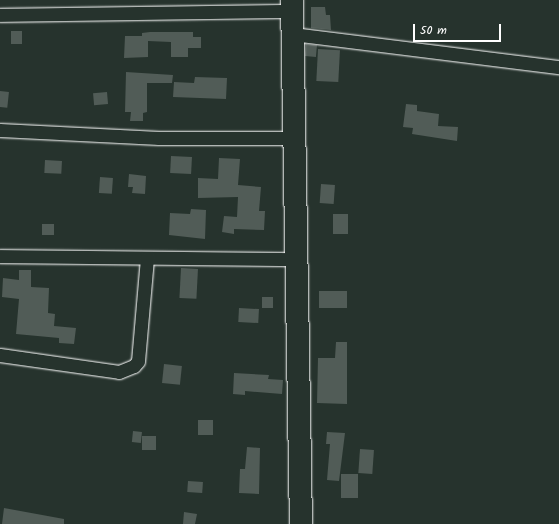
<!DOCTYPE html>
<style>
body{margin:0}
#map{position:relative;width:559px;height:524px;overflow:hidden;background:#26332d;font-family:Kalam,sans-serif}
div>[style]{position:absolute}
.building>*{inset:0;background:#515c57;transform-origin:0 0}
.roads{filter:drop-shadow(0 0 1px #fff) drop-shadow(0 0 1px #fff)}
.street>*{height:13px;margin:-6.5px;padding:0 6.5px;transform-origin:6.5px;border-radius:6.5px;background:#26332d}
.highway>*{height:22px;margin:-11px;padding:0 11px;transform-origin:11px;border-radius:11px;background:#26332d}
span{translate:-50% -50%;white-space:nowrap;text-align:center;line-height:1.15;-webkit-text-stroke:3px #26332d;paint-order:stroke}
.scale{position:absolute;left:413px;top:24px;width:88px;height:18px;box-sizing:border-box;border:2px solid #fff;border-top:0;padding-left:5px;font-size:12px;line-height:14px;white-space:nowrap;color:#fff;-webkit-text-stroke:3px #26332d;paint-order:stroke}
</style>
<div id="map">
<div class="building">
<div style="clip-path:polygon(311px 7px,325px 7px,326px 15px,330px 15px,331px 30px,311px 28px)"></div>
<div style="left:11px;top:31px;width:11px;height:13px"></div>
<div style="clip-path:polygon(150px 32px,193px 32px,193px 37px,201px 37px,201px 48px,188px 48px,188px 57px,171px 57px,171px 42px,148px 41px,148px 57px,124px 58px,125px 36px,142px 36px,142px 33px)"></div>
<div style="left:306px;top:44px;width:11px;height:12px;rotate:5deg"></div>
<div style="left:318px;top:49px;width:22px;height:32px;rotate:3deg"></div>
<div style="clip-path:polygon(126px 72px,173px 75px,172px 83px,147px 83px,147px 112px,143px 113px,143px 121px,130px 121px,131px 112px,125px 112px)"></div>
<div style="clip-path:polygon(195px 77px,227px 78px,226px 99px,173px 97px,174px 82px,194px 83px)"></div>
<div style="left:0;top:91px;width:9px;height:16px;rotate:6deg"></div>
<div style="left:107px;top:92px;width:12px;height:14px;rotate:85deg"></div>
<div style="clip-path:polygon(406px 104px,417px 105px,417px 111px,439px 114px,438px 126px,458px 127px,457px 141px,412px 134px,413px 128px,403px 127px)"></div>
<div style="left:171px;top:156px;width:21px;height:17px;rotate:3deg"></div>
<div style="clip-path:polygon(219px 158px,240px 159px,238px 185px,261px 187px,259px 211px,265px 211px,264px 230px,234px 229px,234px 234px,222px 232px,224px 216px,237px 217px,238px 197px,198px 198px,198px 178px,218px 179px)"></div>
<div style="left:45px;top:160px;width:17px;height:13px;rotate:3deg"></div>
<div style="clip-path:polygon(129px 174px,146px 176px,145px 194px,132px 193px,133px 187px,128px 187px)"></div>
<div style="left:100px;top:177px;width:13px;height:16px;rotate:4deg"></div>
<div style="left:321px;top:184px;width:14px;height:19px;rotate:4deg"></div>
<div style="clip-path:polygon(191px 209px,206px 210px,205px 239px,169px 235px,170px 213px,190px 214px)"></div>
<div style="left:333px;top:214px;width:15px;height:20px"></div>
<div style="left:42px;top:224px;width:12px;height:11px"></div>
<div style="left:181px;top:268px;width:17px;height:30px;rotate:3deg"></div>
<div style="clip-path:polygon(19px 270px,31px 270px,31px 287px,49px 288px,48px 313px,55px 314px,54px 326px,76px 328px,74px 344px,59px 343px,59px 338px,16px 334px,19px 299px,2px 297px,3px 278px,19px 280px)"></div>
<div style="left:319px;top:291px;width:28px;height:17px"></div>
<div style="left:262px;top:297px;width:11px;height:11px"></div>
<div style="left:239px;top:308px;width:20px;height:14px;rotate:3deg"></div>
<div style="clip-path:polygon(336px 342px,347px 342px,347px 404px,317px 403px,318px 358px,335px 358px)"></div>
<div style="left:164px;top:364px;width:18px;height:19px;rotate:6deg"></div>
<div style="clip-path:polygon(234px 373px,269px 375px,268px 379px,283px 380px,282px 394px,245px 391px,245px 395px,233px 394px)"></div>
<div style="left:198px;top:420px;width:15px;height:15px"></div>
<div style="left:133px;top:431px;width:9px;height:11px;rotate:6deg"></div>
<div style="clip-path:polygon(327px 432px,345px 433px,339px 481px,327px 480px,330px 444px,326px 444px)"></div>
<div style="left:142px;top:436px;width:14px;height:14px"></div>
<div style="clip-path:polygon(247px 447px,260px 448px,259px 494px,239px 493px,240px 469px,245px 469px)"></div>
<div style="left:360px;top:449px;width:14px;height:24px;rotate:4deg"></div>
<div style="left:341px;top:474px;width:17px;height:24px"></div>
<div style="left:188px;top:481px;width:15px;height:11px;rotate:4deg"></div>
<div style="clip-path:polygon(4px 508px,64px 519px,64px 524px,2px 524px)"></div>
<div style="clip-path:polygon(184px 512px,197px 514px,195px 524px,183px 524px)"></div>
</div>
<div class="roads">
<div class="street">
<div style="left:0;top:15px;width:293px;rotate:-0.8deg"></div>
<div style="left:293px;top:34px;width:268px;rotate:7.1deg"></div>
<div style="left:0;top:130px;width:159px;rotate:2.9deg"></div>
<div style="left:159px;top:138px;width:134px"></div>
<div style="left:0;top:256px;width:296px;rotate:0.6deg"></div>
<div style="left:0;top:355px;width:120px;rotate:8.1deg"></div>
<div style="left:119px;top:372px;width:16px;rotate:-22deg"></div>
<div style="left:134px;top:366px;width:6px;rotate:-51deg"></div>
<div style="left:138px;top:361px;width:103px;rotate:-85deg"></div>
</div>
<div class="highway">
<div style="left:292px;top:0;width:524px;rotate:89.02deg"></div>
</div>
</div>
<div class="scale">50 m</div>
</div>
